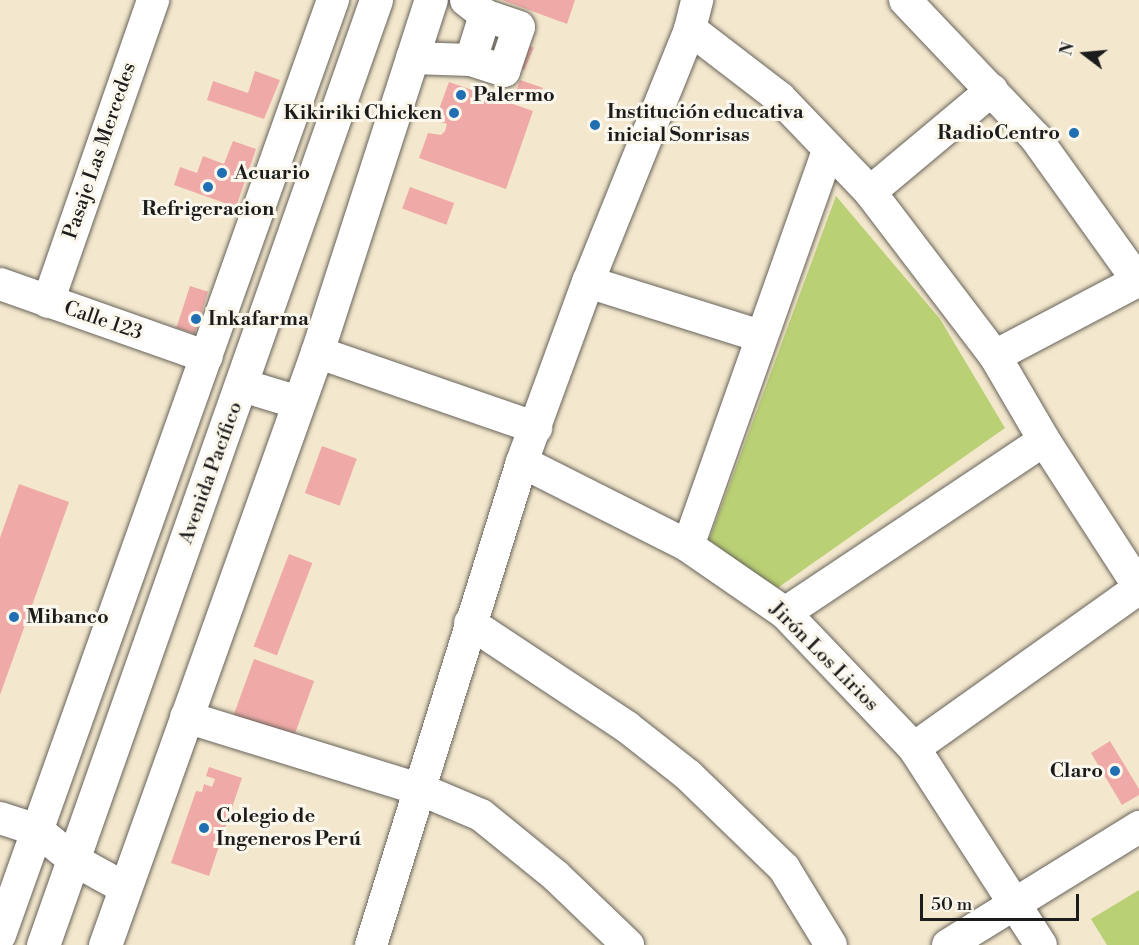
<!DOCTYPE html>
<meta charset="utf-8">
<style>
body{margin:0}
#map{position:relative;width:1139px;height:945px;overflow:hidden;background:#f3e7cd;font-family:"Libre Bodoni",serif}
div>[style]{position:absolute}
.green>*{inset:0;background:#b9d074}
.building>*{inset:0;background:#efaaa7;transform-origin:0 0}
.roads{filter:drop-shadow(0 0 2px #67635a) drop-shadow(0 0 2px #67635a)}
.minor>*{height:32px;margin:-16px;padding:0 16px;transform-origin:16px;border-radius:16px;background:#fff}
.major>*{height:33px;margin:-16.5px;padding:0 16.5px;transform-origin:16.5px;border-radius:16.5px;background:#fff}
.dots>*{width:16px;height:16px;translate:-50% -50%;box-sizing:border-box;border:3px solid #fbf7ec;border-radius:50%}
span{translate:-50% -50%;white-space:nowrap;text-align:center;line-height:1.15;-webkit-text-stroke:6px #fbf7ec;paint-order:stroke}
.poi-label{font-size:20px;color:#1c1c1c;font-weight:700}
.left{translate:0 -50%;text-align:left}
.right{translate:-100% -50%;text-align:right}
.street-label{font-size:20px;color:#1c1c1c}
.north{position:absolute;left:1055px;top:24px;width:60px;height:60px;-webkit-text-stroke:4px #fbf7ec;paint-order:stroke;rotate:286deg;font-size:16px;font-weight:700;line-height:24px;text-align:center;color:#1c1c1c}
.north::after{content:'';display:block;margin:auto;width:21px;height:27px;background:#1c1c1c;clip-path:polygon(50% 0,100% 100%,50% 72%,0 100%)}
.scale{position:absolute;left:920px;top:894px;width:159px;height:27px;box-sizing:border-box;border:3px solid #1c1c1c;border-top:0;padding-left:8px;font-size:18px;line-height:21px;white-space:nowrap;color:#1c1c1c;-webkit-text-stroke:4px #fbf7ec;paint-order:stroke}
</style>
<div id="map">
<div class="green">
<div style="clip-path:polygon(836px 196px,940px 319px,1005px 428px,776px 589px,709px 540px)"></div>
<div style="clip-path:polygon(1139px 890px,1139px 945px,1107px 945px,1091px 919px)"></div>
</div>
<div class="building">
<div style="clip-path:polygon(502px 0,575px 0,567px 24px)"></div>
<div style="left:520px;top:42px;width:15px;height:24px;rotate:23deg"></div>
<div style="clip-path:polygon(255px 71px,280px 80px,264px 119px,207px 100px,213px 81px,248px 93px)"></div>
<div style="left:520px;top:80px;width:24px;height:17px;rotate:19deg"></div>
<div style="clip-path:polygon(449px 82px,533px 111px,506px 189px,419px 158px,428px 133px,441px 135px,445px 131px,447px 124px,435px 120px)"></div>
<div style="clip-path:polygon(233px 141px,256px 149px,236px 207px,174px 185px,180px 167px,197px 173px,203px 156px,224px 164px)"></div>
<div style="left:410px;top:187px;width:47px;height:23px;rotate:20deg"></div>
<div style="left:190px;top:286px;width:19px;height:44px;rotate:18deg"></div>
<div style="left:322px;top:446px;width:37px;height:50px;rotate:20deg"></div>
<div style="clip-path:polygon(19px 484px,69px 502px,0 695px,0 538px)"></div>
<div style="left:289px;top:554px;width:25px;height:99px;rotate:21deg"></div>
<div style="left:254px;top:659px;width:64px;height:60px;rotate:20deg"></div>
<div style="clip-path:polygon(1110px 741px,1139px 789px,1139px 795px,1122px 805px,1091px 753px)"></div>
<div style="clip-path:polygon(209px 767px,242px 778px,209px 876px,171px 863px,196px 791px,202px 792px,204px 784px,212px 787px,215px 779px,206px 776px)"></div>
</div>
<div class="roads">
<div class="minor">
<div style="left:905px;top:0;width:189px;rotate:46.5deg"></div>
<div style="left:1035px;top:137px;width:178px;rotate:54.4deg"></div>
<div style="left:690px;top:29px;width:113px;rotate:37.5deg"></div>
<div style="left:780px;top:98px;width:130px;rotate:46.2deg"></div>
<div style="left:870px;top:192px;width:206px;rotate:52.7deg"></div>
<div style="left:995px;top:356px;width:97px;rotate:59.7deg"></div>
<div style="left:1044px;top:440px;width:175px;rotate:57.1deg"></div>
<div style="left:412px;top:58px;width:59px;rotate:1.9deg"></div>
<div style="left:471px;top:60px;width:47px;rotate:-72.7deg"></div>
<div style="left:485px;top:15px;width:24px;rotate:-142deg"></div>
<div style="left:471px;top:60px;width:35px;rotate:18deg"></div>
<div style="left:504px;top:71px;width:46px;rotate:-71.2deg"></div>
<div style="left:519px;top:27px;width:36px;rotate:-161deg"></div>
<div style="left:870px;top:192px;width:159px;rotate:-39.9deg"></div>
<div style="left:588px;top:282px;width:180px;rotate:17.4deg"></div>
<div style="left:0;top:284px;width:219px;rotate:19.4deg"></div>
<div style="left:48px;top:302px;width:320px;rotate:-70.8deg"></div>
<div style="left:317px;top:352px;width:232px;rotate:19.1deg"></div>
<div style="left:995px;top:356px;width:163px;rotate:-27.8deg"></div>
<div style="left:522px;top:462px;width:186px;rotate:26.8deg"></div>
<div style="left:688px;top:546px;width:118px;rotate:34.6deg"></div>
<div style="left:785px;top:613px;width:187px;rotate:46.3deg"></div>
<div style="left:914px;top:748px;width:234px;rotate:57.2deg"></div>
<div style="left:688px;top:546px;width:419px;rotate:-70.5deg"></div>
<div style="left:785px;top:613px;width:311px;rotate:-33.7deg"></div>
<div style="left:470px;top:623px;width:188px;rotate:33.5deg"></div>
<div style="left:627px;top:727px;width:78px;rotate:38.2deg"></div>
<div style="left:688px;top:775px;width:134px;rotate:44.1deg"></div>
<div style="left:784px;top:868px;width:90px;rotate:58.6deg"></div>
<div style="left:186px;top:717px;width:247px;rotate:17.2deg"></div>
<div style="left:422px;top:790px;width:64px;rotate:23deg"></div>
<div style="left:481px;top:815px;width:97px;rotate:39.1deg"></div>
<div style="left:556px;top:876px;width:100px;rotate:43.8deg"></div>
<div style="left:914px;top:748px;width:276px;rotate:-35.4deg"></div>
<div style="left:0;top:818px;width:39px;rotate:18deg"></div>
<div style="left:37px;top:830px;width:48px;rotate:39deg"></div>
<div style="left:74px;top:860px;width:58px;rotate:28.8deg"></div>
<div style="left:0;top:935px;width:993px;rotate:-70.4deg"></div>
<div style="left:371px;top:945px;width:506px;rotate:-72.64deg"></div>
<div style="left:522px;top:462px;width:192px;rotate:-69.9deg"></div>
<div style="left:588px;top:282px;width:273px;rotate:-68deg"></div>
<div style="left:690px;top:29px;width:30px;rotate:-76deg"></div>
<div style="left:948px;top:945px;width:225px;rotate:-31.7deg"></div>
</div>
<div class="major">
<div style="left:242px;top:385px;width:59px;rotate:16.9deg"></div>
<div style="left:43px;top:945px;width:1002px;rotate:-70.59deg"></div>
<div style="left:105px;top:945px;width:630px;rotate:-70.33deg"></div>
<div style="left:317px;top:352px;width:370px;rotate:-72.1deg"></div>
</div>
</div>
<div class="dots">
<div style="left:461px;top:95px;background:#1f6fb2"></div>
<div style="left:454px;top:113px;background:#1f6fb2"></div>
<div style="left:595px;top:125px;background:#1f6fb2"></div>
<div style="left:1074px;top:133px;background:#1f6fb2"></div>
<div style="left:222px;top:173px;background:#1f6fb2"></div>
<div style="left:208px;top:187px;background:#1f6fb2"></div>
<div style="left:196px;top:319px;background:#1f6fb2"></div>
<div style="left:14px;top:617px;background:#1f6fb2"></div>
<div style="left:1115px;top:771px;background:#1f6fb2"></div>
<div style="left:204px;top:828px;background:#1f6fb2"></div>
</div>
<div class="poi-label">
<span class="left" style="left:473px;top:95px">Palermo</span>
<span class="right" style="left:442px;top:113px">Kikiriki Chicken</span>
<span class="left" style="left:607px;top:124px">Institución educativa<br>inicial Sonrisas</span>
<span class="right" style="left:1060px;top:133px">RadioCentro</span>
<span class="left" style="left:234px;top:173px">Acuario</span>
<span style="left:208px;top:209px">Refrigeracion</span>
<span class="left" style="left:208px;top:319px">Inkafarma</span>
<span class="left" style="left:26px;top:617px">Mibanco</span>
<span class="right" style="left:1103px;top:771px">Claro</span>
<span class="left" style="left:216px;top:828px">Colegio de<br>Ingeneros Perú</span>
</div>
<div class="street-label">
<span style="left:100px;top:151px;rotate:-71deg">Pasaje Las Mercedes</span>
<span style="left:103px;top:321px;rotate:19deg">Calle 123</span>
<span style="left:211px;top:473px;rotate:-70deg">Avenida Pacífico</span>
<span style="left:824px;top:657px;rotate:45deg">Jirón Los Lirios</span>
</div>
<div class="north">N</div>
<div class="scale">50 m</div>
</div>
